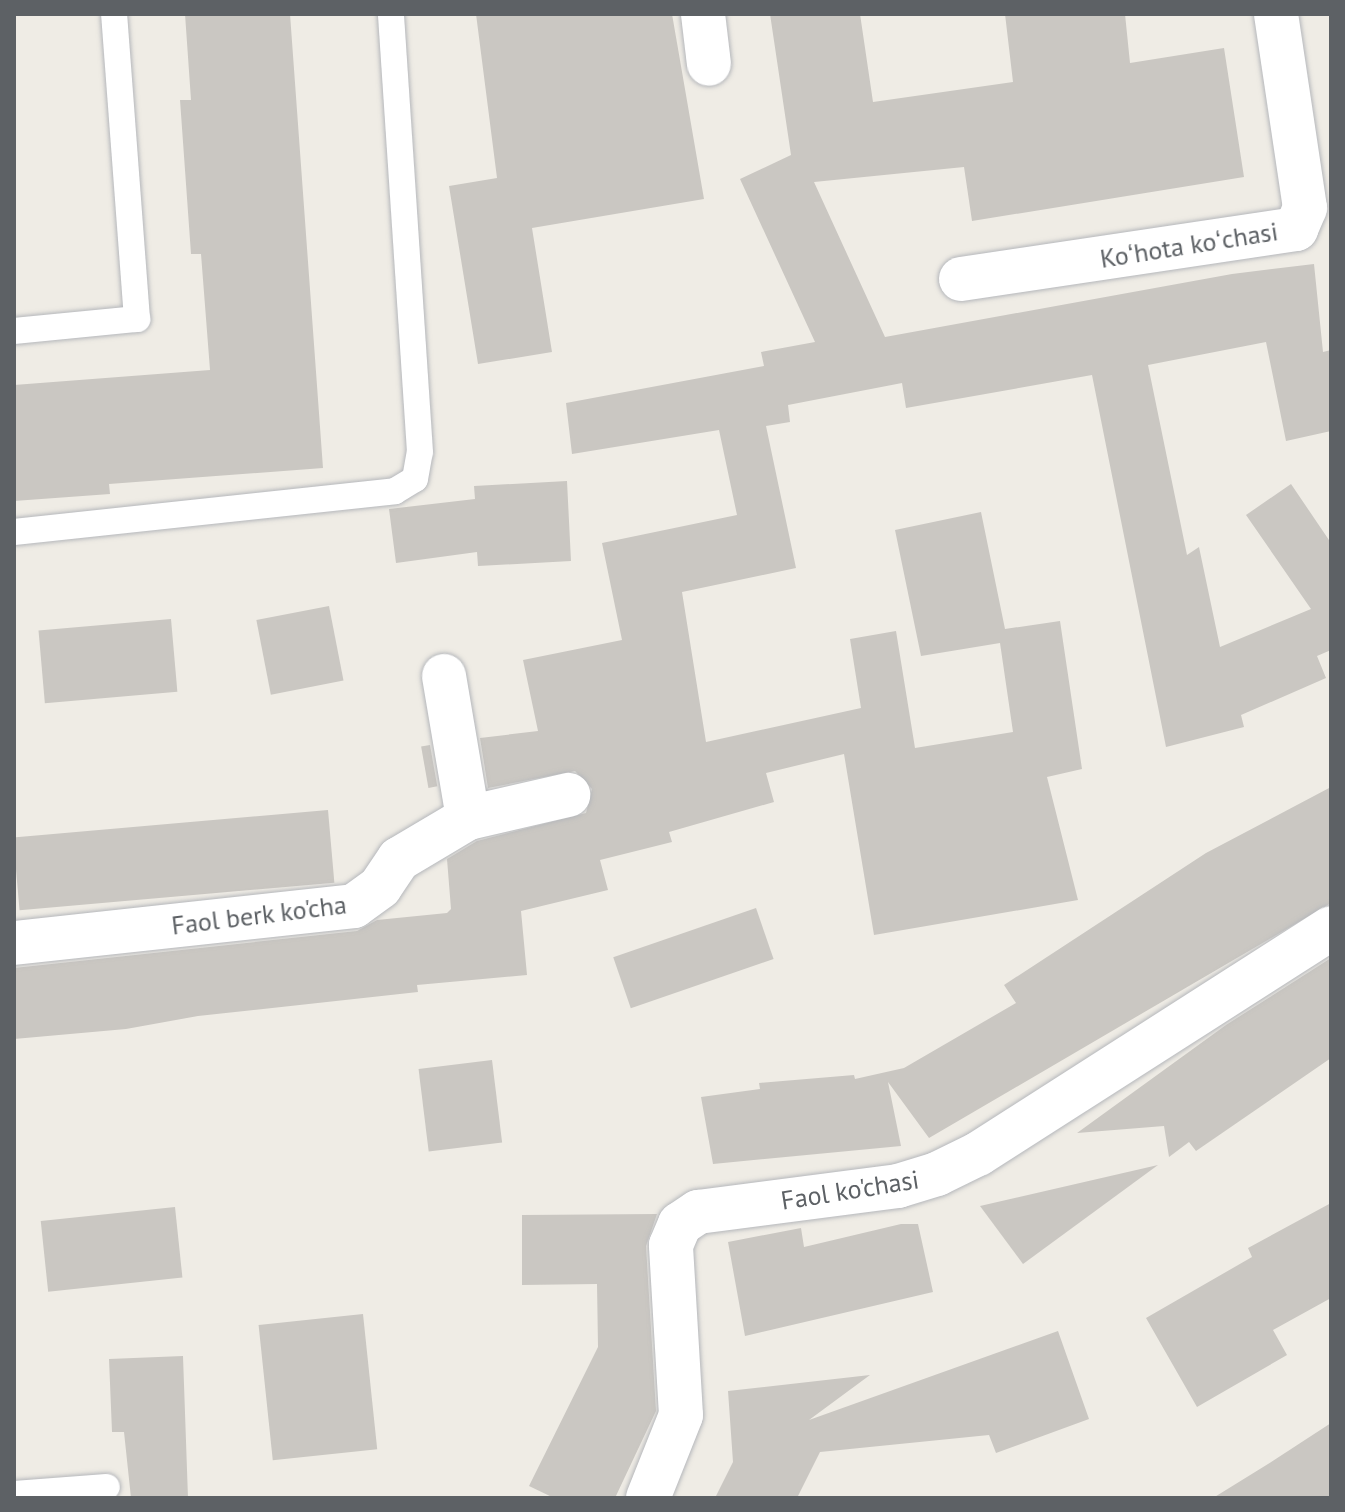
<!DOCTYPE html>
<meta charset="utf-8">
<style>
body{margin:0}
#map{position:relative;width:1345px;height:1512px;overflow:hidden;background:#efece5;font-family:"PT Sans",sans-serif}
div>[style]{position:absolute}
.building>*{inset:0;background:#cac7c2;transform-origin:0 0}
.roads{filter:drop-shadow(0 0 2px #b5b7bb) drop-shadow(0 0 2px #b5b7bb)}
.service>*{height:26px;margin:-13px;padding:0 13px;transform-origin:13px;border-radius:13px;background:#fff}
.minor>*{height:44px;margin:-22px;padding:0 22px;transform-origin:22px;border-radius:22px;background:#fff}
span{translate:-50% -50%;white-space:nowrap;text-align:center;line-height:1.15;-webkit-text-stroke:6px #fff;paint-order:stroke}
.street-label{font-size:26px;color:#5d6165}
.frame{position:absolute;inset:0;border:16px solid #5d6165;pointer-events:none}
</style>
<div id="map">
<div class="building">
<div style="clip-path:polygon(185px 14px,290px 14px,323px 468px,109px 484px,110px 494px,14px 501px,14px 385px,210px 370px,201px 254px,191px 254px,180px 100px,191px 100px)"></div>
<div style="clip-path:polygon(476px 14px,672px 14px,704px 199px,532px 228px,552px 352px,478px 364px,449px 186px,497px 178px)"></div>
<div style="clip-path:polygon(770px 14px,860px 14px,873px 102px,1013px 82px,1005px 14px,1125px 14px,1130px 63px,1224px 48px,1244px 177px,972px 221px,964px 167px,814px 182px,885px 337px,1232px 274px,1314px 264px,1323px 352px,1331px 350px,1331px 431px,1286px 441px,1266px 342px,1148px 365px,1187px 555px,1199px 547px,1220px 647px,1311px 609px,1246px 515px,1291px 484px,1331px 543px,1331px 650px,1317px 656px,1326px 678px,1241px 715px,1244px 727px,1166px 747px,1092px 375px,906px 408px,902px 383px,788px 405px,790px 422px,766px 426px,796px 568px,682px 592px,706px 742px,861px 708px,850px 639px,896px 631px,915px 748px,1013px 732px,1000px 643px,921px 656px,895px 530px,981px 512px,1005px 629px,1060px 621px,1082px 769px,1047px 777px,1078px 900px,874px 935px,844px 754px,766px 773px,774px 802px,669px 832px,672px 842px,600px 860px,608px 890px,521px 911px,527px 975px,417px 985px,418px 992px,198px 1016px,126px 1029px,14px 1039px,14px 968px,357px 931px,377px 920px,447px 913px,451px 909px,447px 859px,477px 841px,586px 813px,592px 789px,575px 771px,488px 788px,480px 738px,538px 731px,523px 660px,622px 640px,602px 543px,737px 515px,719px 430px,572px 454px,566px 403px,764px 366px,761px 352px,815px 342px,740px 179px,791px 155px)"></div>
<div style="clip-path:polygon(567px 481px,571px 561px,478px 566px,477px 552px,396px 563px,389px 509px,475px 499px,474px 486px)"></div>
<div style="left:329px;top:606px;width:76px;height:74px;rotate:79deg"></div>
<div style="left:171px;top:619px;width:73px;height:133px;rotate:85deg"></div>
<div style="left:430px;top:745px;width:42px;height:9px;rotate:80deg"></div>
<div style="clip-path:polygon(1331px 787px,1331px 903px,929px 1138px,888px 1082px,901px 1146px,713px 1164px,701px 1097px,760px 1089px,759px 1083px,854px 1075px,855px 1079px,904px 1068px,1016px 1003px,1004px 985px,1206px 853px)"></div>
<div style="left:328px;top:810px;width:73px;height:316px;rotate:85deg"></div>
<div style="left:756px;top:908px;width:54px;height:151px;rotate:71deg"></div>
<div style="clip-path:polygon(1331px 958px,1331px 1058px,1196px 1151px,1189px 1142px,1169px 1157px,1164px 1126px,1077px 1133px,1226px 1025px)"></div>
<div style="left:492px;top:1060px;width:83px;height:74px;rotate:83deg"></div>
<div style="clip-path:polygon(1158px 1165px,1023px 1264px,980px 1206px)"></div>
<div style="clip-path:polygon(1331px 1203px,1331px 1298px,1273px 1330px,1287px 1355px,1197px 1407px,1146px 1318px,1252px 1257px,1248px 1248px)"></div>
<div style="left:175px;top:1207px;width:71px;height:135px;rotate:84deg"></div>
<div style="clip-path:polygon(657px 1214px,646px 1246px,656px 1411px,615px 1498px,554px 1498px,529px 1486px,598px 1347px,597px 1284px,522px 1285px,522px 1215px)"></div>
<div style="clip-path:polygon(901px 1224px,918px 1224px,933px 1292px,745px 1336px,728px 1242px,801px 1228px,804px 1247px)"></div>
<div style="left:363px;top:1314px;width:136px;height:105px;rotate:84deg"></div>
<div style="clip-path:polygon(1058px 1331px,1089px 1419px,996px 1453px,989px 1435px,820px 1452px,797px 1498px,715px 1498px,733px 1462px,728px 1391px,870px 1375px,809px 1420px)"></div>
<div style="clip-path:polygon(183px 1356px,188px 1498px,131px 1498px,124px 1432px,112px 1432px,109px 1359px)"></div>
<div style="clip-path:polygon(1331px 1423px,1331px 1498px,1213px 1498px,1268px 1464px)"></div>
</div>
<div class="roads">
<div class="service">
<div style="left:14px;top:331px;width:124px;rotate:-5.6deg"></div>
<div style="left:137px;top:319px;width:306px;rotate:-94.3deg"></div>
<div style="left:14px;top:532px;width:383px;rotate:-6.1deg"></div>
<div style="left:395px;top:491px;width:23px;rotate:-31deg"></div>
<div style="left:415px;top:479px;width:27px;rotate:-80deg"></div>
<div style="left:420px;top:452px;width:439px;rotate:-93.8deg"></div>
<div style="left:14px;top:1494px;width:93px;rotate:-4.3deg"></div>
</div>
<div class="minor">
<div style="left:703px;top:14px;width:50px;rotate:83.2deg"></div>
<div style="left:961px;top:279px;width:339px;rotate:-8.5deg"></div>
<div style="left:1296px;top:229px;width:23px;rotate:-67deg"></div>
<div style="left:1305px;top:208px;width:196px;rotate:-98.5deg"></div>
<div style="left:444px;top:676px;width:144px;rotate:80.4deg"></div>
<div style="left:14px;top:943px;width:342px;rotate:-6.2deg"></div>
<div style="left:354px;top:906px;width:32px;rotate:-36deg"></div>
<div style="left:380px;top:887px;width:34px;rotate:-56deg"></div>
<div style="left:399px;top:859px;width:80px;rotate:-30.7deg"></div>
<div style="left:468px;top:818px;width:103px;rotate:-13deg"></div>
<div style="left:648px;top:1498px;width:89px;rotate:-68.3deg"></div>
<div style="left:681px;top:1415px;width:170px;rotate:-93.4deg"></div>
<div style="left:671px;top:1245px;width:23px;rotate:-67deg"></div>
<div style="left:680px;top:1224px;width:22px;rotate:-34deg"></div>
<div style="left:698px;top:1212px;width:202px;rotate:-7.4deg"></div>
<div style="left:898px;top:1186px;width:41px;rotate:-17.1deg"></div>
<div style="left:937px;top:1174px;width:46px;rotate:-26deg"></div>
<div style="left:978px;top:1154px;width:419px;rotate:-32.6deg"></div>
</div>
</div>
<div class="street-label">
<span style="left:1189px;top:245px;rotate:-9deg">Koʻhota koʻchasi</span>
<span style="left:259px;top:915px;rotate:-7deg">Faol berk ko'cha</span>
<span style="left:850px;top:1190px;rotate:-9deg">Faol ko'chasi</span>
</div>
<div class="frame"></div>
</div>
